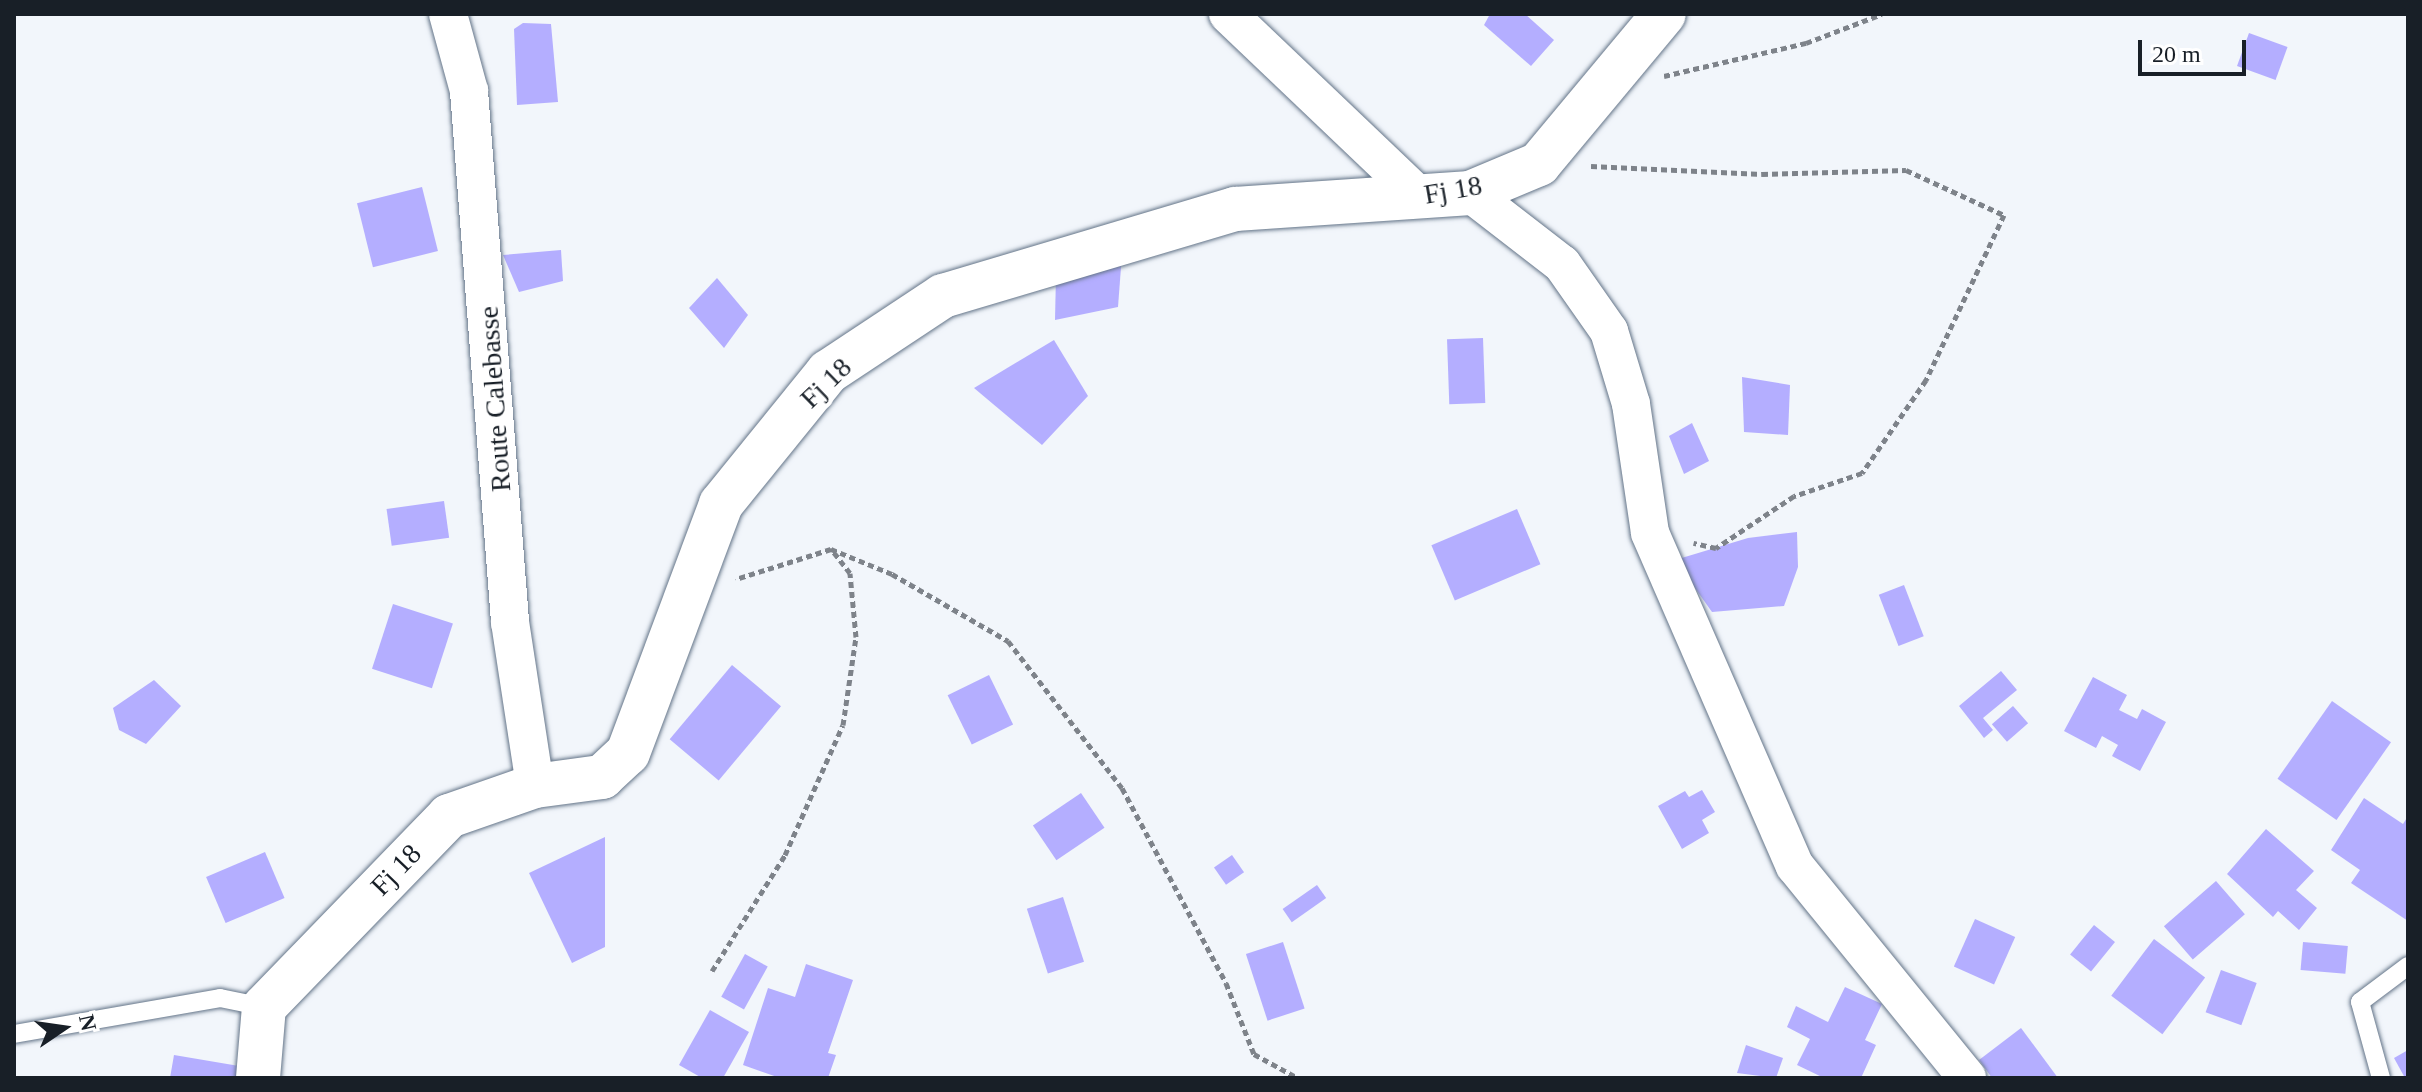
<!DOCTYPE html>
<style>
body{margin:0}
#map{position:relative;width:2422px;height:1092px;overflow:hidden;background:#f2f6fb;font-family:"Times New Roman",serif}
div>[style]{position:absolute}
.building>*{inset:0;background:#b4aeff;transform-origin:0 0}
.path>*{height:5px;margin-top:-2.5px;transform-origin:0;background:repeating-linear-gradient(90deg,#7e838a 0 6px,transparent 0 10px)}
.roads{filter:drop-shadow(0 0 2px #637488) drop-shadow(0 0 2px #637488)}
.lane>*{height:18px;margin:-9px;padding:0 9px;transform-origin:9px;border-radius:9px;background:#fff}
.street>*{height:38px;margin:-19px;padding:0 19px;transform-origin:19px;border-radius:19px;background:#fff}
.secondary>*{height:44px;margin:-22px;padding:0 22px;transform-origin:22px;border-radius:22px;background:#fff}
span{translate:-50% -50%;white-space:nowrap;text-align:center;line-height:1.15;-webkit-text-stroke:8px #fff;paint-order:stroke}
.street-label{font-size:28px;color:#181f27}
.frame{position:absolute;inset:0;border:16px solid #181f27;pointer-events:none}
.north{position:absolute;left:24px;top:988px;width:80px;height:80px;-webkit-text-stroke:6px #fff;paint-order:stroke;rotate:77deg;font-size:22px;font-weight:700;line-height:32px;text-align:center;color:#181f27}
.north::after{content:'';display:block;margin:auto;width:28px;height:36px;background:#181f27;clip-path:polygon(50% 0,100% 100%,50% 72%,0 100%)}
.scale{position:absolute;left:2138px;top:40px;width:108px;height:36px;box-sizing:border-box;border:4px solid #181f27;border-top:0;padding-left:10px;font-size:24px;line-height:28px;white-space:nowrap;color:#181f27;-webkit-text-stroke:6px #fff;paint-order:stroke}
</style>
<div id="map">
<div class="building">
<div style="clip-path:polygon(1490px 14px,1525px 14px,1554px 40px,1531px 66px,1484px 25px)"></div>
<div style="clip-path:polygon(523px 23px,551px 24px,558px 102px,517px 105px,514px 29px)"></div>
<div style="left:2249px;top:33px;width:41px;height:35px;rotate:20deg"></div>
<div style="left:422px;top:187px;width:66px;height:67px;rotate:76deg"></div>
<div style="clip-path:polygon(561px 250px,563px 281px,519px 292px,503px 255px)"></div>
<div style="clip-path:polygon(1122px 254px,1118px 307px,1055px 320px,1056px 275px)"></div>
<div style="clip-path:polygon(717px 278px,748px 315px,724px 348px,689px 308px)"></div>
<div style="left:1483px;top:338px;width:65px;height:36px;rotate:88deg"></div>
<div style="clip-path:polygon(1054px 340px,1088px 396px,1042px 445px,974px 388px)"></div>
<div style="clip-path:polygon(1742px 377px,1790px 385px,1788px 435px,1744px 432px)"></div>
<div style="clip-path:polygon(1692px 423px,1709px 461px,1684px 474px,1669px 436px)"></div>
<div style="left:444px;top:501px;width:37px;height:58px;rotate:82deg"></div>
<div style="left:1517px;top:509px;width:60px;height:93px;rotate:67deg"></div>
<div style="clip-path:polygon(1797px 532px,1798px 567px,1784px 606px,1712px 612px,1675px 560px,1748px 538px)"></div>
<div style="left:1904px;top:585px;width:55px;height:27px;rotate:69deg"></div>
<div style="left:393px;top:604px;width:63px;height:68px;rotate:18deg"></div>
<div style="left:732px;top:665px;width:64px;height:97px;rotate:40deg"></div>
<div style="clip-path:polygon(2001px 671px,2017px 690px,1983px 718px,1993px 730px,1984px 738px,1959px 706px)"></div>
<div style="left:989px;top:675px;width:55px;height:46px;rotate:64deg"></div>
<div style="clip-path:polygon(2093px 677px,2127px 695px,2119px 710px,2137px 719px,2142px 709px,2166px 722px,2140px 771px,2112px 756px,2118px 745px,2102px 736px,2096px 748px,2064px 731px)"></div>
<div style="clip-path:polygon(154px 680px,181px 706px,146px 744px,119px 730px,113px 708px)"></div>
<div style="left:2332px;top:701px;width:72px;height:95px;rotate:35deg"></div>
<div style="left:2013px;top:706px;width:23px;height:28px;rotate:49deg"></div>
<div style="clip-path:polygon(1702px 790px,1715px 812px,1702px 820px,1709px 833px,1682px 849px,1658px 806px,1685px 791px,1689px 797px)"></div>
<div style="left:1081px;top:793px;width:42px;height:58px;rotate:56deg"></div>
<div style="clip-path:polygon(2364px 798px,2403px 824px,2408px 816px,2408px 921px,2351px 883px,2360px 870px,2331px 850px)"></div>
<div style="clip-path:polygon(2266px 829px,2314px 871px,2296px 890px,2317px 908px,2299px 930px,2278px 911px,2273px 917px,2227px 874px)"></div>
<div style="clip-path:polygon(605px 837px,605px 947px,572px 963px,529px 873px)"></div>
<div style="left:265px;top:852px;width:50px;height:64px;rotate:67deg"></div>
<div style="left:1232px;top:855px;width:21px;height:22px;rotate:55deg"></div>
<div style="left:2216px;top:881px;width:44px;height:69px;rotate:49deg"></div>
<div style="left:1317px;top:885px;width:16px;height:42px;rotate:55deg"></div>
<div style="left:1063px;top:897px;width:68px;height:38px;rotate:72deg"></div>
<div style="left:1975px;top:919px;width:44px;height:52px;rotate:24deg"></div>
<div style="left:2094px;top:925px;width:27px;height:38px;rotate:39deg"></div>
<div style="left:2154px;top:939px;width:64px;height:71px;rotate:37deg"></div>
<div style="left:1283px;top:942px;width:70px;height:39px;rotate:72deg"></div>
<div style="left:2303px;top:942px;width:45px;height:28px;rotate:5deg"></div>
<div style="left:745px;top:954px;width:26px;height:49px;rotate:29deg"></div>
<div style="clip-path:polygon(806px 964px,853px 980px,828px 1053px,836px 1055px,828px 1078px,780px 1078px,743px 1065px,768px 988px,795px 997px)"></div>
<div style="left:2221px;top:970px;width:38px;height:45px;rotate:20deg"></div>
<div style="clip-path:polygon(1845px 987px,1882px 1004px,1865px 1040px,1876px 1045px,1861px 1078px,1824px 1078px,1797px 1065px,1810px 1039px,1787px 1027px,1796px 1006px,1828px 1022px)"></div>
<div style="clip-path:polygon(710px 1010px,749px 1032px,723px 1078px,702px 1078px,679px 1065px)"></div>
<div style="clip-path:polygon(2021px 1028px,2058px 1078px,1992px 1078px,1979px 1060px)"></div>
<div style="clip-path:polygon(1746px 1045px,1783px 1058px,1776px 1078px,1737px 1073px)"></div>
<div style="clip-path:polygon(2408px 1050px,2408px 1078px,2405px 1078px,2394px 1058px)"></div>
<div style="clip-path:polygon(174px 1055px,239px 1066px,238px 1078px,170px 1078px)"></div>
</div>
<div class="path">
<div style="left:1664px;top:76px;width:146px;rotate:-13.1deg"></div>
<div style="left:1806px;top:43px;width:81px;rotate:-20.9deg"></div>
<div style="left:1591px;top:166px;width:171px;rotate:2.7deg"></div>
<div style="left:1762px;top:174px;width:144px;rotate:-1.6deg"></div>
<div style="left:1906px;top:170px;width:108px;rotate:24.7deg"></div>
<div style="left:2004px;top:215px;width:183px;rotate:115.3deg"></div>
<div style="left:1926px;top:380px;width:113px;rotate:124.5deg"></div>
<div style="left:1862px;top:473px;width:72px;rotate:161.3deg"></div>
<div style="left:1794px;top:496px;width:94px;rotate:146.3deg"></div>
<div style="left:1716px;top:548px;width:23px;rotate:-167deg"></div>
<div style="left:831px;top:549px;width:66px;rotate:22.3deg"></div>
<div style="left:892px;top:574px;width:134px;rotate:30deg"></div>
<div style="left:1008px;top:641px;width:186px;rotate:52.2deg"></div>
<div style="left:1122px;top:788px;width:221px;rotate:61.9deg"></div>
<div style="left:1226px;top:983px;width:76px;rotate:68.5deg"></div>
<div style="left:1254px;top:1054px;width:50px;rotate:28.6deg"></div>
<div style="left:712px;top:971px;width:137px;rotate:-57.8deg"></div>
<div style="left:785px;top:855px;width:142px;rotate:-66deg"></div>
<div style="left:843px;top:725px;width:89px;rotate:-81.6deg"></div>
<div style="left:856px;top:637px;width:64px;rotate:-95.4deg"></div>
<div style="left:850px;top:573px;width:31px;rotate:-128deg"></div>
<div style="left:831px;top:549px;width:100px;rotate:162.5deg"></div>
</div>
<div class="roads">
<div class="lane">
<div style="left:14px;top:1034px;width:209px;rotate:-9.9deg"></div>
<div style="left:220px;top:998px;width:45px;rotate:11.6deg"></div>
<div style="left:2381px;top:1078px;width:79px;rotate:-105.4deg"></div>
<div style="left:2360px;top:1002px;width:60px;rotate:-36.9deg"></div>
</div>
<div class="street">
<div style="left:448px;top:14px;width:80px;rotate:74.7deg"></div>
<div style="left:469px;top:91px;width:533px;rotate:85.58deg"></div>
<div style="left:510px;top:622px;width:166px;rotate:81.3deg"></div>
<div style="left:1228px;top:14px;width:264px;rotate:43.6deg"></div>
<div style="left:1470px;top:193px;width:116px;rotate:37.7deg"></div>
<div style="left:1562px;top:264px;width:82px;rotate:55deg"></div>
<div style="left:1609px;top:331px;width:76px;rotate:73.2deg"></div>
<div style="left:1631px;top:404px;width:130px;rotate:81.6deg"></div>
<div style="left:1650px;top:533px;width:363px;rotate:66.5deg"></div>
<div style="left:1795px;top:866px;width:273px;rotate:50.9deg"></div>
</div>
<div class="secondary">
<div style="left:258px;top:1078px;width:71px;rotate:-85.2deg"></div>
<div style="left:264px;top:1007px;width:266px;rotate:-45.9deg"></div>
<div style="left:449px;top:816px;width:91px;rotate:-19.2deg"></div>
<div style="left:535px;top:786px;width:68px;rotate:-7.7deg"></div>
<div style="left:602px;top:777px;width:35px;rotate:-43deg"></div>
<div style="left:628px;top:753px;width:266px;rotate:-69.5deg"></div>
<div style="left:721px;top:504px;width:170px;rotate:-51deg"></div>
<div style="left:828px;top:372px;width:138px;rotate:-33.5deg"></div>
<div style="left:943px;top:296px;width:305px;rotate:-16.6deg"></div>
<div style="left:1235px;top:209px;width:236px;rotate:-3.9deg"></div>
<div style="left:1470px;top:193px;width:75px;rotate:-22.8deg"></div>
<div style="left:1539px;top:164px;width:195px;rotate:-50.2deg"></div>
</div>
</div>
<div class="street-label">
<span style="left:1453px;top:190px;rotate:-10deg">Fj 18</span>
<span style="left:826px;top:383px;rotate:-44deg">Fj 18</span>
<span style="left:495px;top:399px;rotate:-94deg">Route Calebasse</span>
<span style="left:396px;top:870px;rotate:-46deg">Fj 18</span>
</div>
<div class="frame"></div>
<div class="north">N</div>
<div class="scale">20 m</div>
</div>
